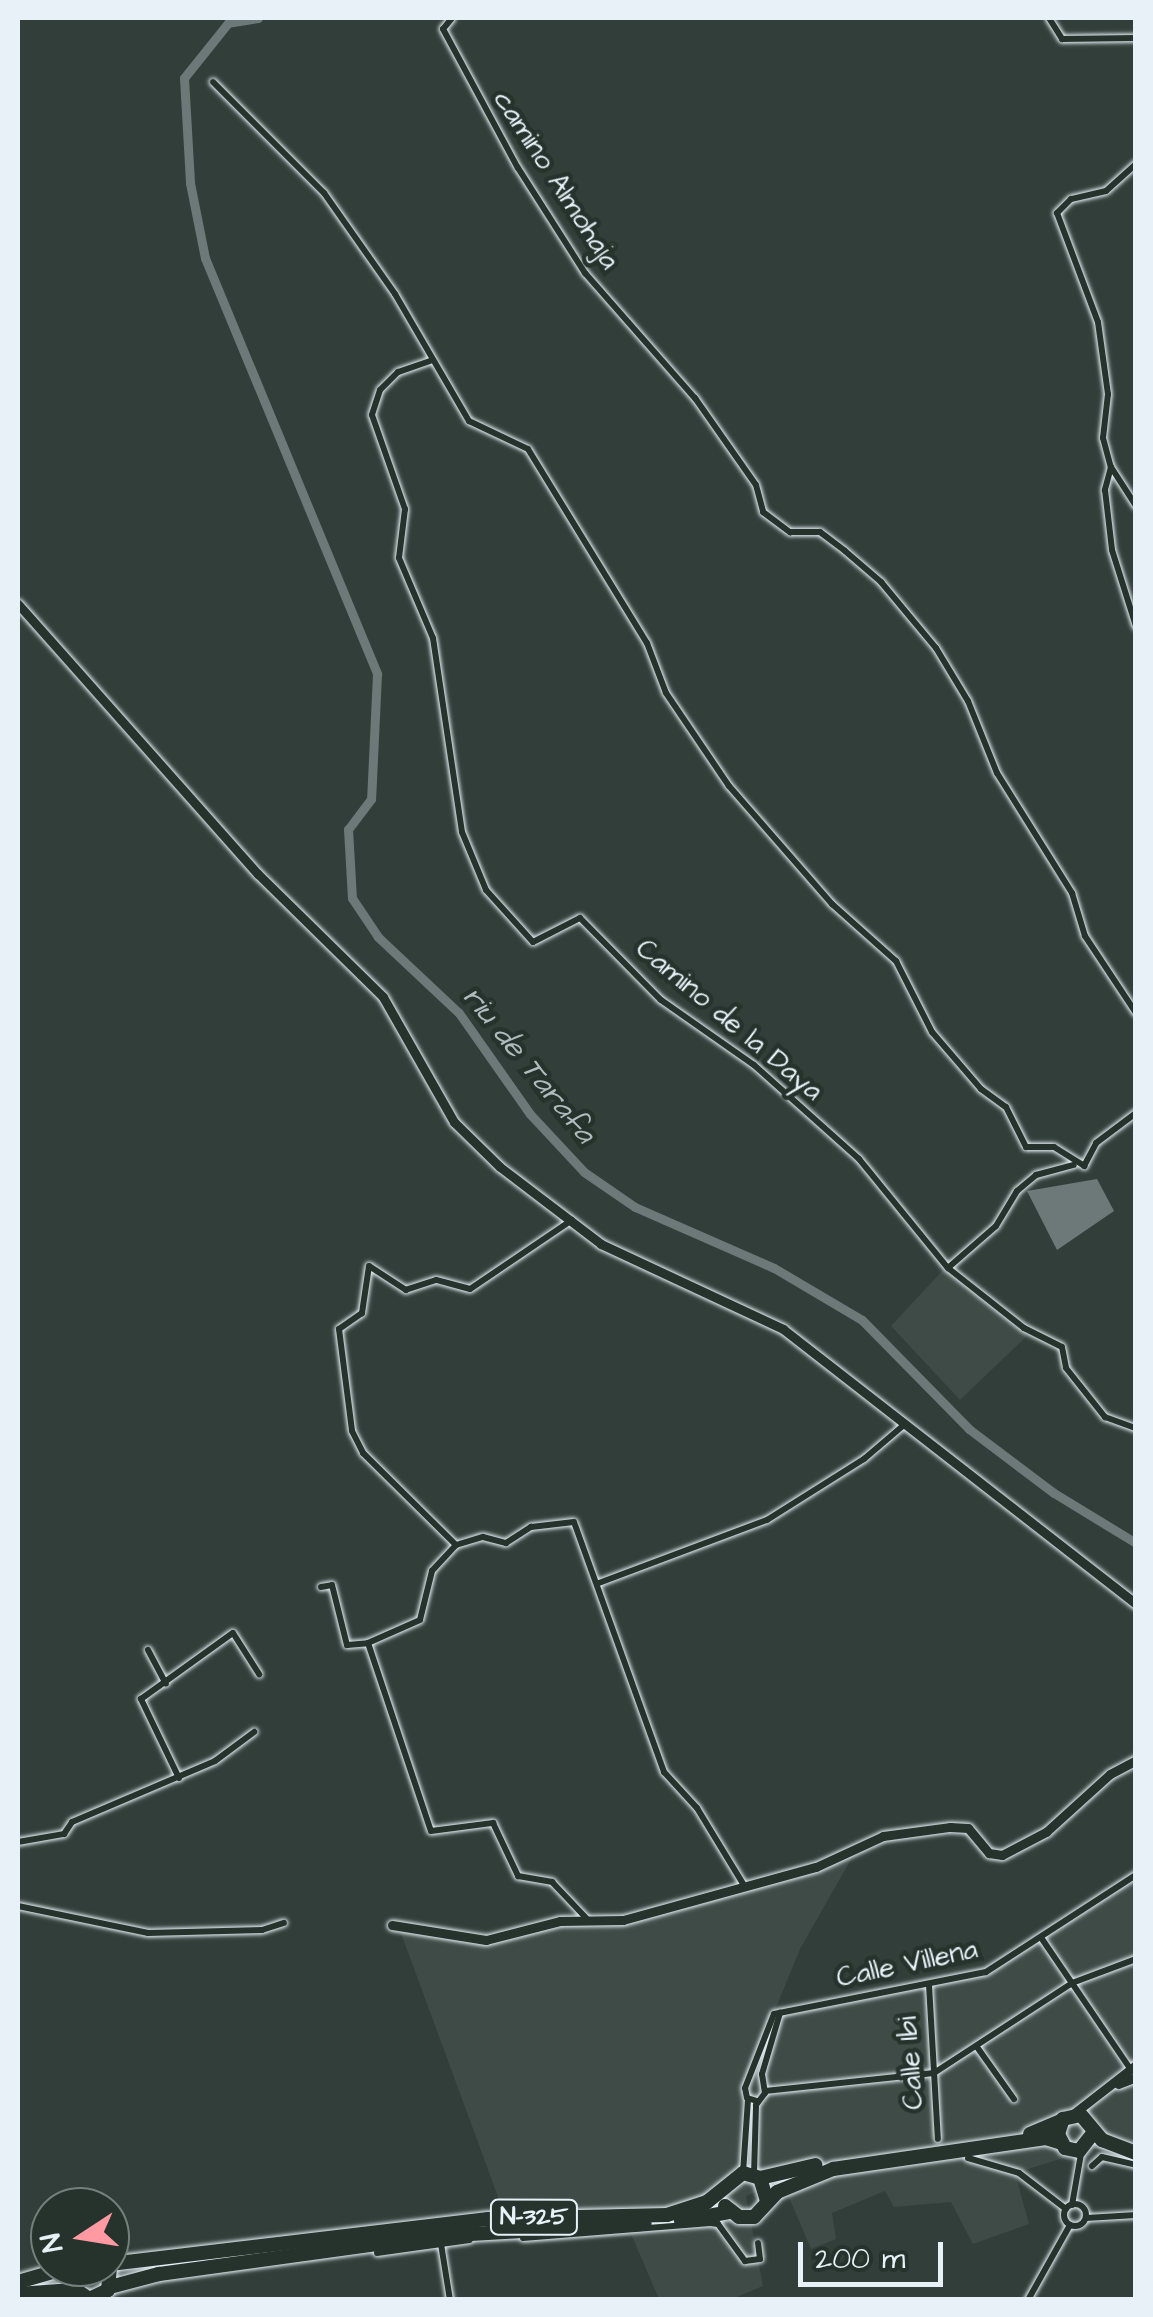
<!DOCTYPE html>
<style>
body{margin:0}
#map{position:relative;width:1153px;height:2317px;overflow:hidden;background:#323e39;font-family:"Architects Daughter",sans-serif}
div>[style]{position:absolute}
.built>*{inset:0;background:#3f4b46}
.water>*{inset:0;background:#6d7978}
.river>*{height:9px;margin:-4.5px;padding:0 4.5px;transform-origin:4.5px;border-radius:4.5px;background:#6d7978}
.roads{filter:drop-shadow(0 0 2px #e8f1f8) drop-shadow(0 0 2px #e8f1f8)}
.street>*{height:6px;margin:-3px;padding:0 3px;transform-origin:3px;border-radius:3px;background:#26332d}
.street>.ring{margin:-3px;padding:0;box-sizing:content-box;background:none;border:6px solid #26332d;border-radius:50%}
.secondary>*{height:9px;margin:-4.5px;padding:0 4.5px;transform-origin:4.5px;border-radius:4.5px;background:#26332d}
.highway>*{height:14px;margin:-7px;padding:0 7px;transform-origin:7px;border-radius:7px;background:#26332d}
span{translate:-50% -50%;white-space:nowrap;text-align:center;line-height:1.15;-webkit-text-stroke:9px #26332d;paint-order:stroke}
.shield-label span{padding:2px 8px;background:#26332d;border:2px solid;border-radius:8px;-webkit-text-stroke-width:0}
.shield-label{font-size:25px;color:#e8f1f8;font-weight:700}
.street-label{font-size:28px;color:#e8f1f8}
.water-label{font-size:30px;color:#b1bbbe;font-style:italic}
.frame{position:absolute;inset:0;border:20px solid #e8f1f8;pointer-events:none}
.north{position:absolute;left:30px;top:2187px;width:100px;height:100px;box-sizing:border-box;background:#26332d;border:2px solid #747f7e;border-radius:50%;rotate:258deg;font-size:28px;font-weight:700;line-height:40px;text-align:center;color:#e8f1f8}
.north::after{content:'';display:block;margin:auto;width:35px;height:45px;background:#ff9aa2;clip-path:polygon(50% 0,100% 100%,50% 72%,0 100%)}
.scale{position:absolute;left:798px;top:2242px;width:145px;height:45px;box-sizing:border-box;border:5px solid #e8f1f8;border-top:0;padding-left:12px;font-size:30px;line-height:35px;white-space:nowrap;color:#e8f1f8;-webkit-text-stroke:8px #26332d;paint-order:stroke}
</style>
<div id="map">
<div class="built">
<div style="clip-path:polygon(944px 1269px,1027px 1336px,960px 1400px,891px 1326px)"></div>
<div style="clip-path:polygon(858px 1847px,800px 1949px,775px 2010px,986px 1971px,1135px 1875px,1135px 2149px,1092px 2149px,1015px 2173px,1029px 2224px,973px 2244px,951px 2202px,894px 2207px,885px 2191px,832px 2213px,836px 2239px,811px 2249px,782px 2181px,746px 2196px,763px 2286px,732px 2299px,659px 2299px,632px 2236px,514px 2240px,398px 1925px,486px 1940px,560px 1921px,603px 1922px,777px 1878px)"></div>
</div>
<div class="water">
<div style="clip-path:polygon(1097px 1179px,1114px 1211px,1057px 1250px,1027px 1191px)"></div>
</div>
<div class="river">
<div style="left:258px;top:18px;width:30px;rotate:171deg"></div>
<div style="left:228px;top:23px;width:70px;rotate:128.7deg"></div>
<div style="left:184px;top:78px;width:105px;rotate:86.7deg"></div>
<div style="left:190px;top:183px;width:76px;rotate:78.7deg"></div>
<div style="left:205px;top:258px;width:450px;rotate:67.5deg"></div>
<div style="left:377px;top:674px;width:125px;rotate:92.7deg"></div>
<div style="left:371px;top:799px;width:38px;rotate:127deg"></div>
<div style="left:348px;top:829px;width:69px;rotate:86.7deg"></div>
<div style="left:352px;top:898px;width:47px;rotate:56.3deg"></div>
<div style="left:378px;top:937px;width:111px;rotate:43.2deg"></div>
<div style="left:459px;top:1013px;width:123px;rotate:54.9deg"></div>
<div style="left:530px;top:1114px;width:79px;rotate:47deg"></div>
<div style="left:584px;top:1172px;width:62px;rotate:34.5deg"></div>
<div style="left:635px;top:1207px;width:152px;rotate:23.7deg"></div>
<div style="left:774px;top:1268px;width:102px;rotate:30.6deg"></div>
<div style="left:862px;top:1320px;width:153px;rotate:45.5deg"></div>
<div style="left:969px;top:1429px;width:106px;rotate:37deg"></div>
<div style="left:1054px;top:1493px;width:96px;rotate:31.4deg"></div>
</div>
<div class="roads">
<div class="street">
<div style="left:452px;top:18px;width:14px;rotate:129deg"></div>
<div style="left:443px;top:29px;width:158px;rotate:61.7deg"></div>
<div style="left:518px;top:168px;width:125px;rotate:57.5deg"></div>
<div style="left:585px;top:273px;width:167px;rotate:48.7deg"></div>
<div style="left:695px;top:398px;width:106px;rotate:55deg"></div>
<div style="left:756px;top:485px;width:28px;rotate:75deg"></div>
<div style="left:763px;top:512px;width:34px;rotate:37deg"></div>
<div style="left:790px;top:532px;width:30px"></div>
<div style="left:820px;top:532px;width:31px;rotate:37deg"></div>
<div style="left:845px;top:551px;width:48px;rotate:40.7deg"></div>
<div style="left:881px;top:582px;width:86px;rotate:50.2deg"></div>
<div style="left:936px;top:648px;width:62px;rotate:58.9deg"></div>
<div style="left:968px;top:701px;width:78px;rotate:68.1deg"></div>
<div style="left:997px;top:773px;width:142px;rotate:58deg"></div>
<div style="left:1072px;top:893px;width:45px;rotate:73.2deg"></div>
<div style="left:1085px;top:936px;width:92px;rotate:56.5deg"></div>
<div style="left:1049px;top:18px;width:25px;rotate:58deg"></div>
<div style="left:1062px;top:39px;width:74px;rotate:-0.8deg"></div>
<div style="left:213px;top:82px;width:157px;rotate:45deg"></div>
<div style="left:324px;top:193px;width:123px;rotate:54.9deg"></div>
<div style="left:395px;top:294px;width:147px;rotate:59.8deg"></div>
<div style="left:469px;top:421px;width:65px;rotate:25.4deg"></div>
<div style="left:528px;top:449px;width:228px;rotate:58.5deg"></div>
<div style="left:647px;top:643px;width:53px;rotate:69.2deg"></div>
<div style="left:666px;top:693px;width:112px;rotate:55.9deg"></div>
<div style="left:729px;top:786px;width:157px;rotate:48.9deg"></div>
<div style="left:832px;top:904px;width:86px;rotate:41.7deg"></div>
<div style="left:896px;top:961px;width:80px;rotate:63.1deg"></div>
<div style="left:932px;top:1032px;width:75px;rotate:49.3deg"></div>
<div style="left:981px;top:1089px;width:31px;rotate:36deg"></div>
<div style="left:1006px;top:1107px;width:45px;rotate:63.4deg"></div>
<div style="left:1026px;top:1147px;width:28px"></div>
<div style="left:1054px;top:1147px;width:36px;rotate:32deg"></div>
<div style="left:1084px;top:1166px;width:26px;rotate:-62deg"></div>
<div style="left:1096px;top:1143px;width:50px;rotate:-36.9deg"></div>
<div style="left:1136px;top:164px;width:40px;rotate:138deg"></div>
<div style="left:1106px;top:191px;width:36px;rotate:167deg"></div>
<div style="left:1071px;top:199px;width:20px;rotate:135deg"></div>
<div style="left:1057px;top:213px;width:116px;rotate:69.4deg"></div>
<div style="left:1098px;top:322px;width:73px;rotate:82.1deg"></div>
<div style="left:1108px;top:394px;width:44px;rotate:96.5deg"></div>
<div style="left:1103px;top:438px;width:30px;rotate:75deg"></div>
<div style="left:1111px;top:467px;width:24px;rotate:105deg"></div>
<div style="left:1105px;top:490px;width:60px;rotate:83.3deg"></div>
<div style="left:1112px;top:550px;width:80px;rotate:72.5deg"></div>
<div style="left:430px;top:361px;width:34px;rotate:161deg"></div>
<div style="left:398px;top:372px;width:25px;rotate:135deg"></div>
<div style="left:380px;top:390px;width:26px;rotate:108deg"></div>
<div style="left:372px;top:415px;width:100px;rotate:70.7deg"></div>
<div style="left:405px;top:509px;width:49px;rotate:97deg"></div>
<div style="left:399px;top:558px;width:87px;rotate:67deg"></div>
<div style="left:433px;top:638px;width:196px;rotate:81.5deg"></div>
<div style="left:462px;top:832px;width:63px;rotate:67.5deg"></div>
<div style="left:486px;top:890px;width:70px;rotate:47.9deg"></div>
<div style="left:533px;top:942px;width:53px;rotate:-27.1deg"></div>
<div style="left:580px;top:918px;width:115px;rotate:45.4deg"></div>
<div style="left:661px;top:1000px;width:113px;rotate:35deg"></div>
<div style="left:754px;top:1065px;width:141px;rotate:41.8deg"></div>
<div style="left:859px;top:1159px;width:141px;rotate:50.8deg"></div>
<div style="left:948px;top:1268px;width:97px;rotate:38.3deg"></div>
<div style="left:1024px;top:1328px;width:42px;rotate:26.6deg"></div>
<div style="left:1062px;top:1347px;width:21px;rotate:79deg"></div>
<div style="left:1066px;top:1368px;width:63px;rotate:51.5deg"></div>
<div style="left:1105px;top:1417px;width:33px;rotate:20deg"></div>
<div style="left:1111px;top:467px;width:46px;rotate:57.3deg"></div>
<div style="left:572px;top:1220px;width:123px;rotate:145.9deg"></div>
<div style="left:470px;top:1289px;width:35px;rotate:-165deg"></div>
<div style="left:436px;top:1280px;width:32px;rotate:162deg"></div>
<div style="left:406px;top:1290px;width:44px;rotate:-147deg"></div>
<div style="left:369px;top:1266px;width:48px;rotate:98.5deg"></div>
<div style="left:362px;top:1313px;width:28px;rotate:145deg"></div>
<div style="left:339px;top:1329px;width:103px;rotate:82.7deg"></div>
<div style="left:352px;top:1431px;width:25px;rotate:63deg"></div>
<div style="left:363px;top:1453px;width:131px;rotate:44.7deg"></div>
<div style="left:456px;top:1545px;width:28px;rotate:-17deg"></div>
<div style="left:483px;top:1537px;width:24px;rotate:15deg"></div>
<div style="left:506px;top:1543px;width:30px;rotate:-33deg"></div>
<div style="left:531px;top:1527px;width:43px;rotate:-6.6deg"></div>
<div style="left:574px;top:1522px;width:266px;rotate:70.2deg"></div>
<div style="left:664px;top:1772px;width:49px;rotate:47.5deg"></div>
<div style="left:697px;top:1808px;width:92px;rotate:58.7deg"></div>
<div style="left:949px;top:1267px;width:62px;rotate:-41.1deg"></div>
<div style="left:996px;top:1226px;width:41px;rotate:-59deg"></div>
<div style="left:1017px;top:1191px;width:25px;rotate:-40deg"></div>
<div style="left:1036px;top:1175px;width:39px;rotate:-15deg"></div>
<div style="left:456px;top:1545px;width:35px;rotate:133deg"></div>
<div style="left:432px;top:1571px;width:50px;rotate:103.8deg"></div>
<div style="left:420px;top:1620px;width:57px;rotate:156.1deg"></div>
<div style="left:368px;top:1643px;width:198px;rotate:71.5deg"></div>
<div style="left:431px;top:1831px;width:63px;rotate:-7.4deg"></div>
<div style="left:493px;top:1823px;width:59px;rotate:64.7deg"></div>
<div style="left:518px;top:1876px;width:35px;rotate:10deg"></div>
<div style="left:552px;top:1882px;width:52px;rotate:46.5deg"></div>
<div style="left:599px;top:1583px;width:179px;rotate:-20.6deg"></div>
<div style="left:767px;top:1520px;width:115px;rotate:-32.2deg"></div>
<div style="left:864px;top:1459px;width:54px;rotate:-40.5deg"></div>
<div style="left:321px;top:1587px;width:11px;rotate:-10deg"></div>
<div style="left:332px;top:1585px;width:62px;rotate:76deg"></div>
<div style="left:347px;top:1645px;width:21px;rotate:-5deg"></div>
<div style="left:148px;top:1650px;width:38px;rotate:62deg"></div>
<div style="left:179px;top:1778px;width:88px;rotate:-115.7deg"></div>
<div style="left:141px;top:1699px;width:113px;rotate:-35.7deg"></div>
<div style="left:233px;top:1633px;width:49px;rotate:57.6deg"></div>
<div style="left:18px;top:1842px;width:47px;rotate:-9.9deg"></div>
<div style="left:64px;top:1834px;width:14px;rotate:-56deg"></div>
<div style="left:72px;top:1822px;width:155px;rotate:-23.1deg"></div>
<div style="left:215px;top:1761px;width:49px;rotate:-36.6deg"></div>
<div style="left:18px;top:1906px;width:133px;rotate:11.7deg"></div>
<div style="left:148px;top:1933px;width:114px;rotate:-1.5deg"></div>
<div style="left:262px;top:1930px;width:23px;rotate:-18deg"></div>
<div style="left:1042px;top:1939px;width:155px;rotate:55.8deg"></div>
<div style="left:929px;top:1985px;width:154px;rotate:86.7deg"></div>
<div style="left:977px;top:2047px;width:64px;rotate:54.6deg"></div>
<div style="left:765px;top:2091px;width:170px;rotate:-6.1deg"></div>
<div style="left:934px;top:2073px;width:165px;rotate:-33.1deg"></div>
<div style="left:1072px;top:1983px;width:68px;rotate:-20.6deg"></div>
<div style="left:757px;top:2101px;width:10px;rotate:-163deg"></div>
<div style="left:747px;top:2098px;width:10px;rotate:-101deg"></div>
<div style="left:745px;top:2088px;width:79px;rotate:-68.6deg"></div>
<div style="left:774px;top:2014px;width:216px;rotate:-11.2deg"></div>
<div style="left:986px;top:1972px;width:179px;rotate:-32.9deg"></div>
<div style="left:968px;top:2158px;width:53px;rotate:16.4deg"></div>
<div style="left:1019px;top:2173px;width:59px;rotate:37.5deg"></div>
<div style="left:1092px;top:2166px;width:13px;rotate:-42deg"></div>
<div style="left:1102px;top:2157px;width:35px;rotate:13deg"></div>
<div style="left:743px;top:2173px;width:73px;rotate:-86.1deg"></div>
<div style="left:754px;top:2174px;width:69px;rotate:-88.3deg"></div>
<div style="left:756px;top:2105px;width:15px;rotate:-53deg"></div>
<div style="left:765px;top:2093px;width:19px;rotate:-99deg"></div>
<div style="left:762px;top:2074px;width:64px;rotate:-73.6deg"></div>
<div class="ring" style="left:1064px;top:2204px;width:16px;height:16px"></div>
<div style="left:1072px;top:2205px;width:52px;rotate:-80deg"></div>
<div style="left:1086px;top:2218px;width:50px;rotate:-3.4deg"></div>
<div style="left:523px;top:2238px;width:188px;rotate:-4.6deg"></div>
<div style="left:710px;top:2223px;width:8px;rotate:7deg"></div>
<div style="left:718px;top:2224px;width:46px;rotate:53.9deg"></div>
<div style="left:745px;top:2261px;width:15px;rotate:-8deg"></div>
<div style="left:760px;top:2259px;width:16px;rotate:-97deg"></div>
<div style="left:377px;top:2253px;width:65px;rotate:-8deg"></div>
<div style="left:450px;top:2300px;width:57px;rotate:-99.1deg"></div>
<div style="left:441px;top:2244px;width:29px;rotate:-8deg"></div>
<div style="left:1028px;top:2300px;width:86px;rotate:-60.8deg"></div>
</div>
<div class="secondary">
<div style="left:18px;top:604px;width:361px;rotate:48.4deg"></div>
<div style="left:258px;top:874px;width:175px;rotate:44.5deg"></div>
<div style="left:383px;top:997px;width:144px;rotate:60.4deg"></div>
<div style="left:454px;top:1122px;width:64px;rotate:44.4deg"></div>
<div style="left:500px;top:1167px;width:127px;rotate:37.3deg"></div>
<div style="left:601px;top:1244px;width:201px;rotate:25deg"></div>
<div style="left:783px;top:1329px;width:447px;rotate:37.9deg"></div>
<div style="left:392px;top:1925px;width:95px;rotate:9.1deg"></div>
<div style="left:486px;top:1940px;width:76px;rotate:-14.4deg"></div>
<div style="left:560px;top:1921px;width:63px;rotate:-0.9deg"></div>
<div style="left:623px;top:1920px;width:200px;rotate:-15.4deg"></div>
<div style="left:816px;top:1867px;width:74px;rotate:-24.8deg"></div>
<div style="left:883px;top:1836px;width:68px;rotate:-7.7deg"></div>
<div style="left:950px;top:1827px;width:18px;rotate:3deg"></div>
<div style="left:968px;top:1828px;width:33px;rotate:50deg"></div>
<div style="left:989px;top:1853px;width:13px;rotate:9deg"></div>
<div style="left:1002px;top:1855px;width:50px;rotate:-27.6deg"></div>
<div style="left:1046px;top:1832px;width:86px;rotate:-42.2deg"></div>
<div style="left:1110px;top:1774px;width:30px;rotate:-28deg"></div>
<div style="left:1118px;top:2084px;width:19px;rotate:-21deg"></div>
<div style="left:1073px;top:2114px;width:80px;rotate:-37.9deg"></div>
</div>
<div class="highway">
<div style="left:1094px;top:2132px;width:24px;rotate:128deg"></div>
<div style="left:1079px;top:2151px;width:14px;rotate:-168deg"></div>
<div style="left:1065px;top:2148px;width:16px;rotate:-117deg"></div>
<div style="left:1058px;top:2134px;width:16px;rotate:-72deg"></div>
<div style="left:1063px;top:2119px;width:18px;rotate:-13deg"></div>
<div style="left:1081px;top:2115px;width:33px;rotate:50deg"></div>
<div style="left:1102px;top:2140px;width:36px;rotate:21deg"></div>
<div style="left:1030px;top:2134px;width:34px;rotate:-23deg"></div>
<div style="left:760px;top:2178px;width:57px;rotate:-13.1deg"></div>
<div style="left:725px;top:2206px;width:18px;rotate:38deg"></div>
<div style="left:739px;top:2217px;width:15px"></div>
<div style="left:754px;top:2217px;width:34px;rotate:-47deg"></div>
<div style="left:777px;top:2192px;width:61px;rotate:-22.3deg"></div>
<div style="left:833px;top:2169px;width:215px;rotate:-8.3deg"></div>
<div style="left:1046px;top:2138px;width:16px;rotate:18deg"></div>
<div style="left:681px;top:2221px;width:50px;rotate:-10.4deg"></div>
<div style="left:110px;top:2264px;width:381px;rotate:-6.8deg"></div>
<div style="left:488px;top:2219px;width:179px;rotate:-1.3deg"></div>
<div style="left:667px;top:2215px;width:42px;rotate:-18deg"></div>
<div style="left:707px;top:2202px;width:46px;rotate:-38.9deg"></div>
<div style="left:743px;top:2173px;width:18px;rotate:16deg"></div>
<div style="left:760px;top:2178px;width:24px;rotate:73deg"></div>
<div style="left:71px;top:2267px;width:19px;rotate:93deg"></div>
<div style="left:70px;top:2286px;width:23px;rotate:34deg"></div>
<div style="left:89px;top:2299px;width:21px;rotate:-25deg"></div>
<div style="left:108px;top:2290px;width:24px;rotate:-85deg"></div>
<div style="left:18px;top:2282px;width:54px;rotate:-16.1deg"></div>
<div style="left:110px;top:2287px;width:51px;rotate:-14.9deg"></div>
<div style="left:159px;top:2274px;width:279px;rotate:-7.8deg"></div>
<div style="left:435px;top:2236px;width:210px;rotate:-3.3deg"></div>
<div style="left:18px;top:2294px;width:55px;rotate:-4.2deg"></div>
</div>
</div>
<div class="shield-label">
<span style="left:534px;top:2217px">N-325</span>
</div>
<div class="street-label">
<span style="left:556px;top:180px;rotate:57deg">camino Almohaja</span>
<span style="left:729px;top:1020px;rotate:40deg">Camino de la Daya</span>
<span style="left:907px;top:1964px;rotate:-12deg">Calle Villena</span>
<span style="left:911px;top:2063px;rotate:-94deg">Calle Ibi</span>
</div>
<div class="water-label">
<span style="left:529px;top:1065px;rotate:51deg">riu de Tarafa</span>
</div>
<div class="frame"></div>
<div class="north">N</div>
<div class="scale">200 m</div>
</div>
